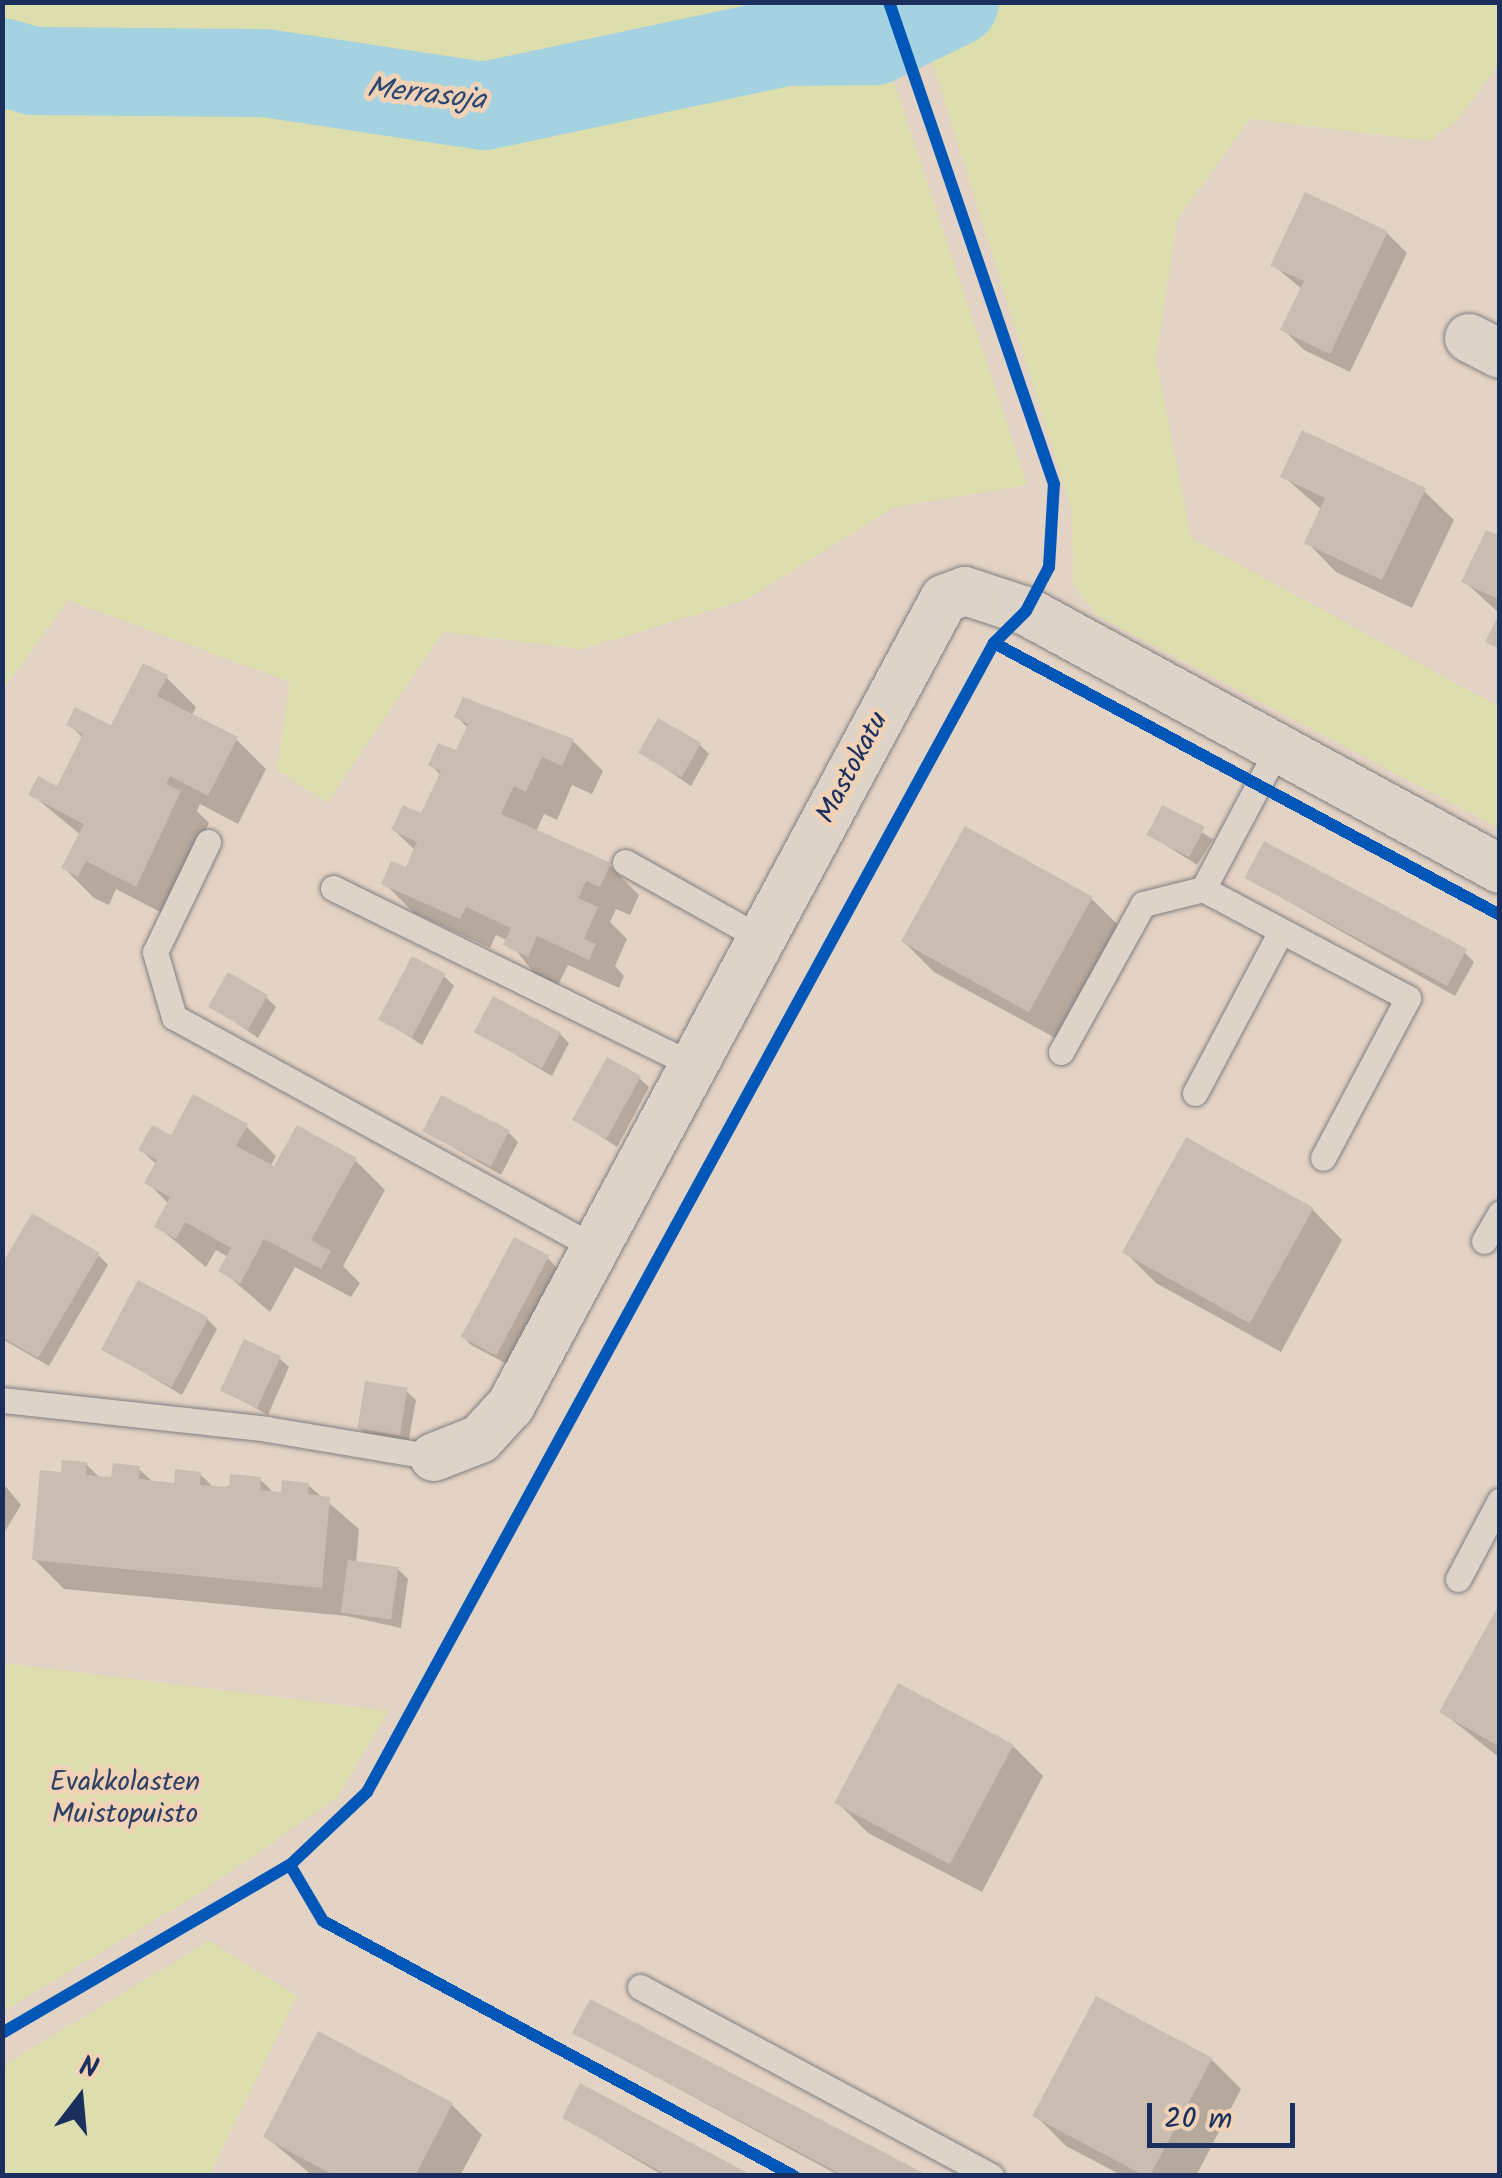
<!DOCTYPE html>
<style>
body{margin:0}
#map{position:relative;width:1502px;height:2178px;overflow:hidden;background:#e3d3c4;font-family:Kalam,sans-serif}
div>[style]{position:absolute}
.green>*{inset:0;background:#dcdead}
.shadow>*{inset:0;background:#0003;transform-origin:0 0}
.river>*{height:88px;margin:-44px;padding:0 44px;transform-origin:44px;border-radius:44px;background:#a5d2e0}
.building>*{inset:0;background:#cbbcb2;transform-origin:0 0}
.roads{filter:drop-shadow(0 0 2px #817e80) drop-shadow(0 0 2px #817e80)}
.service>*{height:25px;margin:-12.5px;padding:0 12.5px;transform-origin:12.5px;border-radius:12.5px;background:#ded3c9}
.minor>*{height:48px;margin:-24px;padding:0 24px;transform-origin:24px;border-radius:24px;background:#ded3c9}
.cycleway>*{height:12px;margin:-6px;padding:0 6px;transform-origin:6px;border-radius:6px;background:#0057b8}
span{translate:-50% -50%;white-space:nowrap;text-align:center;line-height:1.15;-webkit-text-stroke:10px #f0d3b7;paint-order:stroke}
.street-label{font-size:28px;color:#1b2f5e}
.park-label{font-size:28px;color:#2e4164}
.water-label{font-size:30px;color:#2c4773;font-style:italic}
.frame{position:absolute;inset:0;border:5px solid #1b2f5e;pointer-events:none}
.north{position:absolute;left:30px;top:2048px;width:100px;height:100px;-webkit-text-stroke:8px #f0d3b7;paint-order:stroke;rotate:16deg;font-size:28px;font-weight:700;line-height:40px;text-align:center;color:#1b2f5e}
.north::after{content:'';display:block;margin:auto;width:35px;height:45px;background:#1b2f5e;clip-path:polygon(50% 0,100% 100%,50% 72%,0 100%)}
.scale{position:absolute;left:1147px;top:2103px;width:148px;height:45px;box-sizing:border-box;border:5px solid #1b2f5e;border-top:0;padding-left:12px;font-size:30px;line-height:35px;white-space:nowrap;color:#1b2f5e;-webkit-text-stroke:8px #f0d3b7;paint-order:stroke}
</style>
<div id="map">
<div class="green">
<div style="clip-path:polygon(3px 2px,868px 3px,1027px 485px,894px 507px,747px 599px,583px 649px,443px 632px,327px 802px,277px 770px,290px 682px,68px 600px,3px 690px)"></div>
<div style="clip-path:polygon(914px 3px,1499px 3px,1499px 63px,1458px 120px,1429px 141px,1250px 119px,1177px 220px,1156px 360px,1191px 538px,1499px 707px,1499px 828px,1098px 616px,1073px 584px,1072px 510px)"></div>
<div style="clip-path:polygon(3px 1663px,388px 1711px,337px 1798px,198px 1894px,3px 2011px)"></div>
<div style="clip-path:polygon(209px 1941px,297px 1996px,209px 2175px,3px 2175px,3px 2066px)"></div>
</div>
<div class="shadow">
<div style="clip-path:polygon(1387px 233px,1407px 253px,1350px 372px,1304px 350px,1284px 330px,1303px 290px,1273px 265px)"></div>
<div style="clip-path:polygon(1283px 476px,1424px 491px,1454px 520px,1412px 608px,1336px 572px,1307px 542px,1322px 510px)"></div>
<div style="clip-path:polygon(1500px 539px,1500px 614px,1464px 581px)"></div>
<div style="clip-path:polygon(166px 677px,196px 707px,191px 717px,236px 739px,266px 769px,238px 824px,200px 804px,197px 811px,209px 823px,166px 915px,116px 889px,109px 905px,94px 898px,64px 868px,81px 835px,31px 794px,58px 789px,84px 739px,69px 724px,112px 729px)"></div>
<div style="clip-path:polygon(457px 717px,573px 741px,603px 771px,592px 794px,572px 785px,557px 820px,544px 814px,536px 832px,609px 865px,639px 895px,630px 915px,616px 909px,610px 922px,627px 939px,615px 966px,624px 976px,619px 988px,568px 965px,558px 985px,536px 975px,508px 941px,496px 935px,490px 948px,414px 913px,384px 883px,407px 870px,416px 851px,394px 830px,423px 817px,441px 775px,431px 765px,457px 753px,468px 728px)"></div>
<div style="clip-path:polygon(700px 745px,709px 754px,691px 786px,641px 752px)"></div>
<div style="left:1163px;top:808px;width:59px;height:30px;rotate:32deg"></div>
<div style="clip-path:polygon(1247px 878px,1464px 952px,1474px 962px,1455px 996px)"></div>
<div style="clip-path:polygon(1091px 898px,1121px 928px,1059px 1040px,934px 972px,904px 942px)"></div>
<div style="clip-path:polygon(444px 976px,454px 986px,422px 1045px,382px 1019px)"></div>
<div style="clip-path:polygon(266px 997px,276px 1007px,258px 1038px,213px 1007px)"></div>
<div style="clip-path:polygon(477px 1032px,560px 1034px,569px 1043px,552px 1076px)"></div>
<div style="clip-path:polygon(639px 1078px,649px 1087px,617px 1147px,576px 1120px)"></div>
<div style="clip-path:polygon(246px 1126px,276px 1156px,270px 1167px,355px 1160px,385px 1190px,343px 1266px,360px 1283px,351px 1297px,295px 1267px,270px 1312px,221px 1270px,228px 1257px,216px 1250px,206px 1267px,157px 1226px,169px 1204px,147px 1182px,157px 1165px,141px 1150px)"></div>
<div style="clip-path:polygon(425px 1131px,508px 1132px,518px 1142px,501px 1175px)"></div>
<div style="clip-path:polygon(1313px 1210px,1342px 1240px,1281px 1352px,1156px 1283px,1126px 1253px)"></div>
<div style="clip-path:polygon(98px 1255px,108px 1265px,49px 1366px,2px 1339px,2px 1269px)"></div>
<div style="clip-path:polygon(548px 1258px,557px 1268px,507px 1364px,471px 1345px,461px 1335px)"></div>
<div style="clip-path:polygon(207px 1319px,217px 1329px,182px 1395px,104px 1349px)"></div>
<div style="clip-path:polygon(279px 1358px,289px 1367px,268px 1415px,223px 1390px)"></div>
<div style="clip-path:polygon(406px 1391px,416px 1400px,408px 1444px,369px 1437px,359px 1427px)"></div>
<div style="clip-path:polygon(86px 1464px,100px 1478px,114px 1479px,139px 1469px,154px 1483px,176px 1485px,200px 1474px,215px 1489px,260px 1479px,275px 1494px,308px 1485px,359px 1529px,356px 1564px,398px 1569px,408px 1579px,401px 1628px,347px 1616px,64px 1589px,34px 1559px,63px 1474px)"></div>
<div style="clip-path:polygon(2px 1482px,21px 1505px,2px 1536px)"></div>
<div style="clip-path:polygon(1500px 1608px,1500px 1758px,1442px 1712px)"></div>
<div style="clip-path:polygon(899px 1687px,1013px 1746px,1043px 1776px,982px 1892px,868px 1833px,838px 1803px)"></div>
<div style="clip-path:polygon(575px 2033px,923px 2176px,840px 2176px)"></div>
<div style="clip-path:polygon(1211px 2059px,1241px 2089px,1196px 2176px,1123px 2176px,1066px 2146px,1036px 2116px)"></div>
<div style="clip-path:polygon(452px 2105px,482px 2135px,460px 2176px,313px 2176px,266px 2137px)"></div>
<div style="clip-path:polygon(565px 2118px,748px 2176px,664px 2176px)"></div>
</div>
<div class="river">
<div style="left:2px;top:62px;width:33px;rotate:16deg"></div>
<div style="left:34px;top:71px;width:231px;rotate:0.5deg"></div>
<div style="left:265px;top:73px;width:221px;rotate:8.6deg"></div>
<div style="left:484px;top:106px;width:307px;rotate:-12deg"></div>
<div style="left:784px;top:42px;width:91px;rotate:-0.6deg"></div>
<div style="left:875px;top:41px;width:89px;rotate:-26deg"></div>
</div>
<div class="building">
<div style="clip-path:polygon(1305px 192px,1388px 231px,1330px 354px,1280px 330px,1304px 281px,1270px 266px)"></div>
<div style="clip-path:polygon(1302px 430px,1426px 488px,1382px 580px,1304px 543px,1325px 498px,1280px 477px)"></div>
<div style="clip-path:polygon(1486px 530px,1500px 536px,1500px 600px,1461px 582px)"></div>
<div style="clip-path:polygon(1500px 612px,1500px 649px,1485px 642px)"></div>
<div style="clip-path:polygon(143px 663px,168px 675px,157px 696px,238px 737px,208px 796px,170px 776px,166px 784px,181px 791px,136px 887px,86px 861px,78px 877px,61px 868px,84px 824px,28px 795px,38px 776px,57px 786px,83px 734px,66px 725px,75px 707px,111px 725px)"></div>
<div style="clip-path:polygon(463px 697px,574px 739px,562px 766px,542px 757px,526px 792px,514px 786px,501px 814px,611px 863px,600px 887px,586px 881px,578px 898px,598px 907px,584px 939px,596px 944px,589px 960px,537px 936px,528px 957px,503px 945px,511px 928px,466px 907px,460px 919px,381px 884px,391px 861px,406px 867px,417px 842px,391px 830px,403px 805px,421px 813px,441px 771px,428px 765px,438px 743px,456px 750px,468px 724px,454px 717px)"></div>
<div style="left:658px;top:718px;width:50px;height:40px;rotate:30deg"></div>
<div style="left:1162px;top:805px;width:48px;height:34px;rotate:27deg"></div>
<div style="left:965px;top:826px;width:146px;height:132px;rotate:29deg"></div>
<div style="left:1264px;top:841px;width:230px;height:42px;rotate:28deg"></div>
<div style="left:412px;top:956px;width:38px;height:72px;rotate:28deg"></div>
<div style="left:228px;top:972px;width:46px;height:40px;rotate:30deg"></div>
<div style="left:493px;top:996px;width:77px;height:41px;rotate:28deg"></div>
<div style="left:607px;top:1057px;width:39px;height:72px;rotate:29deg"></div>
<div style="clip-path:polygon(193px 1094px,248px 1124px,236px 1146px,274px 1166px,297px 1125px,357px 1158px,311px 1240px,331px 1251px,321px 1269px,264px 1239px,240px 1284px,218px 1271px,231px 1248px,185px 1222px,176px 1239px,154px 1227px,170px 1197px,144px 1183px,157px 1160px,138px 1150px,152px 1125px,171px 1135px)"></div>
<div style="left:441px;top:1095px;width:77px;height:41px;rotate:27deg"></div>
<div style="left:1186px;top:1137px;width:146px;height:132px;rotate:29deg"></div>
<div style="clip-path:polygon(32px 1213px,100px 1253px,38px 1358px,2px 1337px,2px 1264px)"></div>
<div style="left:514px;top:1237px;width:40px;height:113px;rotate:28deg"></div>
<div style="left:138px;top:1280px;width:80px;height:79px;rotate:28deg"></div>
<div style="left:244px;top:1339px;width:41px;height:57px;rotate:25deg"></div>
<div style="left:365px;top:1381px;width:43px;height:48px;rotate:9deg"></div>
<div style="clip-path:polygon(62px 1460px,87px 1462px,86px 1475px,111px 1477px,113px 1463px,140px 1466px,139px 1479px,174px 1483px,175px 1469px,201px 1472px,200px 1485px,229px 1487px,230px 1474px,261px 1477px,260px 1490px,281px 1492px,282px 1480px,309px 1483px,308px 1494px,330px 1497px,322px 1588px,32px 1560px,40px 1470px,61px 1472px)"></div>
<div style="left:348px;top:1560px;width:51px;height:53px;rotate:8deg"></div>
<div style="clip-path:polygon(1500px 1603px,1500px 1747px,1439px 1712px)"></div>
<div style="left:898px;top:1683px;width:131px;height:136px;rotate:28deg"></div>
<div style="left:1096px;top:1996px;width:132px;height:136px;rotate:28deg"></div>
<div style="clip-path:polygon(590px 1999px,929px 2176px,845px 2176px,572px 2033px)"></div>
<div style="clip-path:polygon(318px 2031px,453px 2103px,415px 2176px,335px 2176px,263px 2137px)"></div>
<div style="clip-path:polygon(580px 2083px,753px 2176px,669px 2176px,562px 2118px)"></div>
</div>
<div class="roads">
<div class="service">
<div style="left:208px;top:842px;width:122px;rotate:115.7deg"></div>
<div style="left:155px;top:952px;width:68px;rotate:73.7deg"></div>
<div style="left:174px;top:1017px;width:479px;rotate:28.7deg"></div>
<div style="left:625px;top:862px;width:157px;rotate:29.3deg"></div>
<div style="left:333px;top:888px;width:401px;rotate:26.2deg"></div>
<div style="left:1203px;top:889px;width:232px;rotate:28deg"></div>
<div style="left:1408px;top:998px;width:181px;rotate:118deg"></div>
<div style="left:1061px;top:1052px;width:169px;rotate:-61deg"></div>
<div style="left:1143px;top:904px;width:62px;rotate:-14deg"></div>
<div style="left:1203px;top:889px;width:157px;rotate:-62deg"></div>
<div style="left:1195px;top:1093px;width:183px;rotate:-62deg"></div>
<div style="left:1484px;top:1241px;width:32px;rotate:-60deg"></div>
<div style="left:2px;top:1400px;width:267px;rotate:6.2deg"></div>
<div style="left:267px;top:1429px;width:169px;rotate:9.5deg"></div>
<div style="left:1458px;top:1579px;width:89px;rotate:-62deg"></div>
<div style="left:640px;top:1987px;width:399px;rotate:28.3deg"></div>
</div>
<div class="minor">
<div style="left:1469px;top:338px;width:35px;rotate:27deg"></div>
<div style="left:434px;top:1457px;width:49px;rotate:-21.4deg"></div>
<div style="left:480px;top:1439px;width:46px;rotate:-47.6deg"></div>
<div style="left:511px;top:1405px;width:915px;rotate:-61.75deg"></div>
<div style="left:944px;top:599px;width:22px;rotate:-21deg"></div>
<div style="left:965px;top:591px;width:64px;rotate:18.2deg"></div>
<div style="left:1026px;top:611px;width:540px;rotate:28.56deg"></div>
</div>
</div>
<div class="cycleway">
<div style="left:994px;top:643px;width:574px;rotate:28.26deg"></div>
<div style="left:290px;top:1865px;width:65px;rotate:59.5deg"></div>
<div style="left:323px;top:1921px;width:536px;rotate:28.43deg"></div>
<div style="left:2px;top:2033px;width:333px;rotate:-30.3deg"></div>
<div style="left:290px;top:1865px;width:106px;rotate:-43.5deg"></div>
<div style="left:367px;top:1792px;width:1309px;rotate:-61.38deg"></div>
<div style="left:994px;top:643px;width:45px;rotate:-45deg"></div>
<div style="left:1026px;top:611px;width:50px;rotate:-62.4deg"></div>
<div style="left:1049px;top:567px;width:83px;rotate:-86.6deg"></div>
<div style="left:1054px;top:484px;width:509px;rotate:-108.9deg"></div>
</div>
<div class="street-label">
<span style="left:853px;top:768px;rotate:-62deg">Mastokatu</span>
</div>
<div class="park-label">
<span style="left:125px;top:1799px">Evakkolasten<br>Muistopuisto</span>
</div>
<div class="water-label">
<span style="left:426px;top:95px;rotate:6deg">Merrasoja</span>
</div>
<div class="frame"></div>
<div class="north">N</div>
<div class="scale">20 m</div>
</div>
